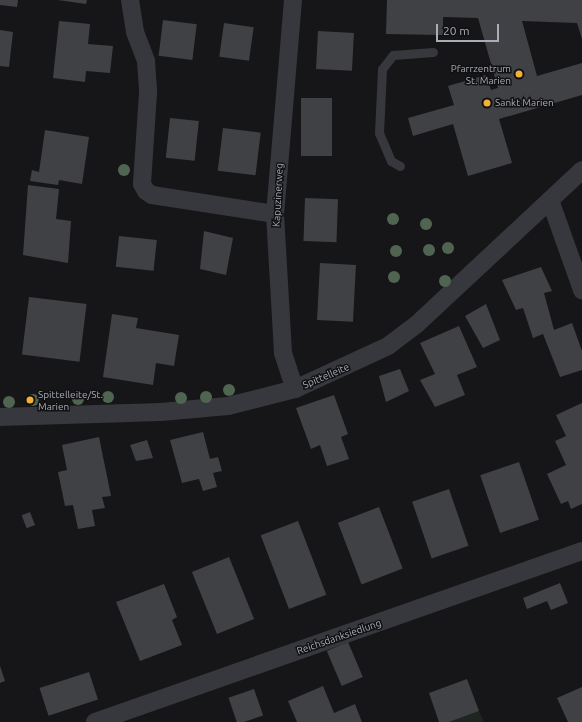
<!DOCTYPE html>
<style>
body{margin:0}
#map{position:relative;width:582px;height:722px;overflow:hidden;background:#161618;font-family:Ubuntu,sans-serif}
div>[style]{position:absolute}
.green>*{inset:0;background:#1e261f}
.building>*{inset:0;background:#404145;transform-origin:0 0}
.service>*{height:9px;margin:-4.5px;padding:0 4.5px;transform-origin:4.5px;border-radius:4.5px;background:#37383d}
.minor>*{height:18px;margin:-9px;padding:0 9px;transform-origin:9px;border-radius:9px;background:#37383d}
.trees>*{width:12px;height:12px;margin:-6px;border-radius:50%;background:#506452}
.dots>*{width:11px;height:11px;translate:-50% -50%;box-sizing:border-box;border:2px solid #111113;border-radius:50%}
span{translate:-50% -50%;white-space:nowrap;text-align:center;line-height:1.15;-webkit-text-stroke:3px #111113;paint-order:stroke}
.poi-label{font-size:10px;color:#a8adb8}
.right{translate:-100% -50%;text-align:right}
.left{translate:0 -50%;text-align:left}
.street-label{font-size:10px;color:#a8adb8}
.scale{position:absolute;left:436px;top:24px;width:63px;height:18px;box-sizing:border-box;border:2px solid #a8adb8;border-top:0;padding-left:5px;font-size:12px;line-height:14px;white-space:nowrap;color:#a8adb8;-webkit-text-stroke:3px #111113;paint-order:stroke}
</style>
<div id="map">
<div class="green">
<div style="clip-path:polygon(479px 711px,484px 722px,449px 722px)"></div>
</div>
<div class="building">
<div style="clip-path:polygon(0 0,18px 0,17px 7px,0 5px)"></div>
<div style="clip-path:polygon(58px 0,87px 0,86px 4px)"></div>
<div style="clip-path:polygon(387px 0,582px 0,582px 39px,577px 23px,522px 21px,537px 76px,582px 63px,582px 95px,499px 119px,512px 163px,468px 176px,453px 124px,413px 136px,408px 118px,454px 105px,448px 86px,486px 75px,491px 90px,498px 88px,478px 18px,443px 17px,443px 35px,386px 34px)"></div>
<div style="left:163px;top:20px;width:34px;height:36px;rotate:7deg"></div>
<div style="clip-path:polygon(59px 21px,90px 24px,88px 44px,113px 46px,110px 73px,86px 71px,85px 82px,53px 78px)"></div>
<div style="left:224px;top:23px;width:30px;height:34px;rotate:8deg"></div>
<div style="clip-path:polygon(0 30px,13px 32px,9px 67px,0 66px)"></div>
<div style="left:318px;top:31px;width:36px;height:38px;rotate:3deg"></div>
<div style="left:301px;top:98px;width:31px;height:58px"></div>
<div style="left:170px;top:118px;width:29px;height:40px;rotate:6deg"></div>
<div style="left:223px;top:128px;width:38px;height:43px;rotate:7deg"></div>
<div style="clip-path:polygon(45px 130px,89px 137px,82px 184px,59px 180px,58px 185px,30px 181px,32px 170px,39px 172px)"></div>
<div style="clip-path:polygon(28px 185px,59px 189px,56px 219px,71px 221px,68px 263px,23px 255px)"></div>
<div style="left:305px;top:198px;width:33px;height:43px;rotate:2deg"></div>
<div style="clip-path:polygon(204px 231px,233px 238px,226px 275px,200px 269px)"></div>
<div style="left:119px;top:236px;width:38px;height:31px;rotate:6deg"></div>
<div style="left:320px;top:263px;width:36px;height:57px;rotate:3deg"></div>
<div style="clip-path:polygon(541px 267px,552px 291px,544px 293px,554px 330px,572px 323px,582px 351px,582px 370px,560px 377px,543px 334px,533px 338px,523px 308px,516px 310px,502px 280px)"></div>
<div style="left:29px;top:297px;width:58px;height:58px;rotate:7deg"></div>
<div style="clip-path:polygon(486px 304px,500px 340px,483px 348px,465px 316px)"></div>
<div style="clip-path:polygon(112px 314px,138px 318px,136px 328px,179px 335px,174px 366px,156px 363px,153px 385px,103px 377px)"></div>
<div style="clip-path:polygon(459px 326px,477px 367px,457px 375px,465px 395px,435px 407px,420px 380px,435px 374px,420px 343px)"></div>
<div style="clip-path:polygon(400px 369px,409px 391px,386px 402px,379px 376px)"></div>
<div style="clip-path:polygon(334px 395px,348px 434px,341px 437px,349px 459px,327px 466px,320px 445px,311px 449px,296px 408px)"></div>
<div style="clip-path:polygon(582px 403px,582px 504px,571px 509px,568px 501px,561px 504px,547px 474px,566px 465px,555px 441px,566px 436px,556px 415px)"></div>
<div style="clip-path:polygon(203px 432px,210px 459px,218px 457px,222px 471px,213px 473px,217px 487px,203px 491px,199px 479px,182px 483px,170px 440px)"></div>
<div style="clip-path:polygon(99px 437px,111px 496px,102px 497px,105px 508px,92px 510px,95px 526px,78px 529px,73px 505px,65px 506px,58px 472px,67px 470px,62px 445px)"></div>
<div style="clip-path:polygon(147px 440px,153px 458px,136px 461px,130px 445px)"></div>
<div style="left:519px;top:462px;width:61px;height:41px;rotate:71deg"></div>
<div style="left:449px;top:489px;width:60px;height:39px;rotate:71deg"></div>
<div style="left:379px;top:507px;width:66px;height:44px;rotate:69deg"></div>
<div style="left:30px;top:512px;width:14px;height:9px;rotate:69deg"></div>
<div style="left:298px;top:521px;width:79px;height:40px;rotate:69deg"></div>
<div style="left:229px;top:557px;width:67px;height:40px;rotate:68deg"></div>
<div style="clip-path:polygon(560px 583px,568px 603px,551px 610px,547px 601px,527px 609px,523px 598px)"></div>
<div style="clip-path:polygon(164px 584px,177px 617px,172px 620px,182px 645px,140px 661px,116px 602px)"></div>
<div style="left:348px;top:642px;width:38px;height:23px;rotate:67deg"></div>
<div style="clip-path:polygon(0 666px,5px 681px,0 683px)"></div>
<div style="left:89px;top:672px;width:29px;height:52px;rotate:72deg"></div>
<div style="clip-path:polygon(467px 679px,479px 711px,449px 722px,439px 722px,429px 693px)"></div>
<div style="clip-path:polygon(323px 686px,334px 713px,355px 704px,362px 722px,297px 722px,288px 701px)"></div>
<div style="clip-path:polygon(582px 687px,582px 722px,568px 722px,557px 698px)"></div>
<div style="left:254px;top:689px;width:28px;height:27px;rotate:71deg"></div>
</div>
<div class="service">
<div style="left:400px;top:166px;width:10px;rotate:-151deg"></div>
<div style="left:391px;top:161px;width:30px;rotate:-113deg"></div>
<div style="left:379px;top:133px;width:64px;rotate:-87.3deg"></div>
<div style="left:382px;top:69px;width:18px;rotate:-52deg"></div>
<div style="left:393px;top:55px;width:40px;rotate:-4.3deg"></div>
</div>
<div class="minor">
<div style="left:130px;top:0;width:32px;rotate:81deg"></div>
<div style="left:135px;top:32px;width:31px;rotate:69deg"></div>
<div style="left:146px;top:61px;width:32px;rotate:86deg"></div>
<div style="left:148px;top:93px;width:91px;rotate:93.8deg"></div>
<div style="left:142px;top:184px;width:8px;rotate:60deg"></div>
<div style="left:146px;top:191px;width:7px;rotate:34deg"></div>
<div style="left:152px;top:195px;width:124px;rotate:8.8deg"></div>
<div style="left:293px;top:0;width:215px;rotate:94.8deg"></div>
<div style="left:275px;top:214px;width:139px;rotate:86.7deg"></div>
<div style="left:283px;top:353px;width:38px;rotate:72deg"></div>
<div style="left:550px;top:200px;width:96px;rotate:70.4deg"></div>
<div style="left:0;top:417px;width:161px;rotate:-1.8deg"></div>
<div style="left:161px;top:412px;width:67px;rotate:-5.1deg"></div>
<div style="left:228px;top:406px;width:69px;rotate:-14.2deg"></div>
<div style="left:295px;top:389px;width:102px;rotate:-24.8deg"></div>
<div style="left:388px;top:346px;width:35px;rotate:-37deg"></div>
<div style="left:416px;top:325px;width:227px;rotate:-43deg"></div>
<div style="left:95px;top:722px;width:516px;rotate:-19.35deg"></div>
</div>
<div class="trees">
<div style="left:124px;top:170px"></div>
<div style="left:393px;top:219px"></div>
<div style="left:426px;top:224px"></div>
<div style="left:448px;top:248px"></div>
<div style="left:429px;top:250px"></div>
<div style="left:396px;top:251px"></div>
<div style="left:394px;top:277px"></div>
<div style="left:445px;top:281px"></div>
<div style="left:229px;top:390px"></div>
<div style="left:108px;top:397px"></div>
<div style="left:206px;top:397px"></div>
<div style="left:181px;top:398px"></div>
<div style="left:78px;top:399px"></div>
<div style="left:33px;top:400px"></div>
<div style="left:9px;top:402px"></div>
</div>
<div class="dots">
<div style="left:519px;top:74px;background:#f2b134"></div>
<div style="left:487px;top:103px;background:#f2b134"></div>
<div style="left:30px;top:400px;background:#f2b134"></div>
</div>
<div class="poi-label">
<span class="right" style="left:511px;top:74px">Pfarrzentrum<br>St. Marien</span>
<span class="left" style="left:495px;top:103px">Sankt Marien</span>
<span class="left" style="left:38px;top:400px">Spittelleite/St.<br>Marien</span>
</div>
<div class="street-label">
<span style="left:278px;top:195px;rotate:-87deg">Kapuzinerweg</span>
<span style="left:326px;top:376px;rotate:-23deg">Spittelleite</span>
<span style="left:339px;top:637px;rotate:-19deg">Reichsdanksiedlung</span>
</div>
<div class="scale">20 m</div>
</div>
